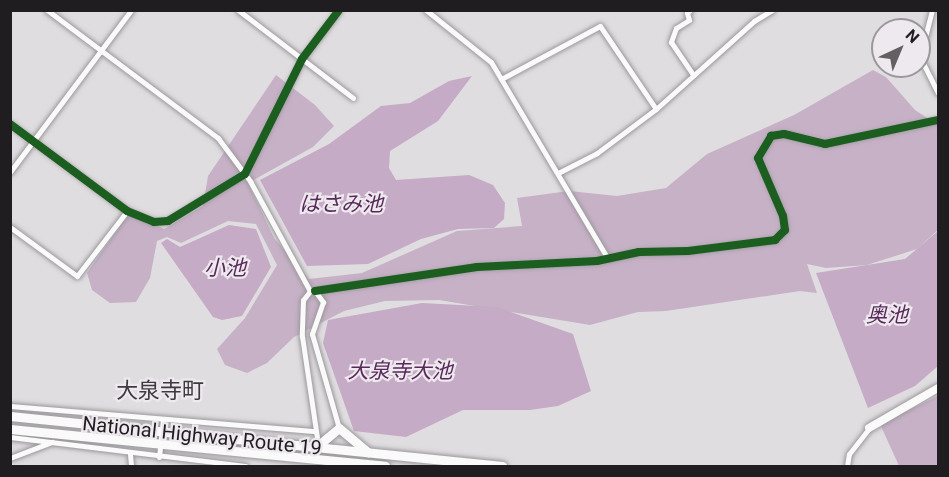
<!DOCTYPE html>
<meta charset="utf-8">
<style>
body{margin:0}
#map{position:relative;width:949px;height:477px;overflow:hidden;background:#e0dde0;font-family:Roboto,"Noto Sans JP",sans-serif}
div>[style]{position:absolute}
.forest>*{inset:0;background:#c7b1c7}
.water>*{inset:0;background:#c5abc6}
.street-tunnel>*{height:5px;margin-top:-2.5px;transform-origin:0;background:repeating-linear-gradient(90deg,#b9b7b9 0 5px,transparent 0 7.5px)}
.roads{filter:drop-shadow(0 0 2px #9b989b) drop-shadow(0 0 2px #9b989b)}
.street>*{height:5px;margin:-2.5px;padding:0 2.5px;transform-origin:2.5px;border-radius:2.5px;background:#fafafa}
.secondary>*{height:8px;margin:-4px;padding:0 4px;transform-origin:4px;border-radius:4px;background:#fafafa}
.highway>*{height:9px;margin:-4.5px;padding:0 4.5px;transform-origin:4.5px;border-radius:4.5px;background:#fafafa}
.cycleway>*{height:8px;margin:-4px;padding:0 4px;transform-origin:4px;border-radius:4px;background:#1b5e20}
span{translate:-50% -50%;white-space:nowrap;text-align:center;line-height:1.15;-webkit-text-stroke:4.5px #eee9ee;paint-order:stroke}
.street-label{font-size:20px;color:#1f1d1f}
.water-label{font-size:21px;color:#58295a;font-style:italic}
.quarter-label{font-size:22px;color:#3e3a3e}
.frame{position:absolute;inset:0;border:12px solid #1f1d1f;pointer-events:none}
.north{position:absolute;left:871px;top:18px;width:60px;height:60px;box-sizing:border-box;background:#eee9ee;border:2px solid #9b979b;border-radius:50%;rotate:44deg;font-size:16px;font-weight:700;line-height:24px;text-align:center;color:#1f1d1f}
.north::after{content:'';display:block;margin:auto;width:21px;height:27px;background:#636063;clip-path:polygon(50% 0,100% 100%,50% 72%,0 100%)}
</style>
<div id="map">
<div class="forest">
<div style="clip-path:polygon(873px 70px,886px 77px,915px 110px,938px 125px,938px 230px,917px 249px,867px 265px,826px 268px,807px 264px,817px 293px,800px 291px,666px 311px,638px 312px,590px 325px,439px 300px,385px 301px,344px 311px,294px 337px,267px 363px,247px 373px,225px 365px,217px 349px,245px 318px,277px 265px,256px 224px,228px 221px,181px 243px,167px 237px,157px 241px,150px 278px,136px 302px,110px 303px,92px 290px,87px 273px,129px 213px,164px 229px,203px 206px,208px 176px,276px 75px,315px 105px,334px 126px,313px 147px,248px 183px,274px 238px,309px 279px,362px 273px,457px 231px,522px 226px,517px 198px,569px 191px,617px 196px,666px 188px,707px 154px,794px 115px)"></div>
<div style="clip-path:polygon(938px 396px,938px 466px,899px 466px,880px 424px)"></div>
</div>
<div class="water">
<div style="clip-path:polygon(472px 76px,438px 121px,390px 151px,389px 168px,396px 180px,469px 175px,493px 185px,505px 203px,504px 219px,494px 228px,458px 229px,421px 239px,368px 264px,307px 266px,260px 180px,329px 144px,381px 106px,410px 103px,449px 81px)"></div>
<div style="clip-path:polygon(229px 225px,256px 229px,271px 267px,242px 316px,222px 320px,213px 317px,161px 243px,167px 239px,180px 247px)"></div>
<div style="clip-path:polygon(938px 231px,938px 366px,915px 386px,868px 408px,816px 273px,905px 259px)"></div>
<div style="clip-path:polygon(422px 303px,497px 307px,573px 334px,591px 391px,558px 406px,530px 410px,463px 410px,406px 437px,354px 431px,323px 343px,328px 320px)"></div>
</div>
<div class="street-tunnel">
<div style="left:317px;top:437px;width:29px;rotate:84deg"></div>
</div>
<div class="roads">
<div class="street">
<div style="left:47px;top:10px;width:214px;rotate:36.8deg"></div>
<div style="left:218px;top:138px;width:54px;rotate:53.3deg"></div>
<div style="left:250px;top:181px;width:125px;rotate:61.4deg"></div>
<div style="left:238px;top:10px;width:145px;rotate:37.4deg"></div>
<div style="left:426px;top:10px;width:83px;rotate:38.7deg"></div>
<div style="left:491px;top:62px;width:226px;rotate:59.3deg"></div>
<div style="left:690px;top:10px;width:4px;rotate:135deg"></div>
<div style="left:687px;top:13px;width:7px;rotate:74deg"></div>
<div style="left:689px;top:20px;width:15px;rotate:148deg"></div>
<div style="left:676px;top:28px;width:15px;rotate:110deg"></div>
<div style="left:671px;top:42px;width:40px;rotate:56deg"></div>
<div style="left:932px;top:10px;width:49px;rotate:104.3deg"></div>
<div style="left:920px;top:57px;width:40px;rotate:63.4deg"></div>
<div style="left:503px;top:78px;width:110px;rotate:-28.2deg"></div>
<div style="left:600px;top:26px;width:100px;rotate:56deg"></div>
<div style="left:10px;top:124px;width:146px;rotate:36.6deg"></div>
<div style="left:127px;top:211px;width:29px;rotate:22deg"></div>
<div style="left:154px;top:222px;width:14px;rotate:-4deg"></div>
<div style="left:168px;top:221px;width:90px;rotate:-31.4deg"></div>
<div style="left:245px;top:174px;width:128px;rotate:-63.6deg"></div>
<div style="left:302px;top:59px;width:61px;rotate:-52.9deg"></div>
<div style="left:10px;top:172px;width:202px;rotate:-53.2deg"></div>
<div style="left:558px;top:173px;width:44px;rotate:-27.1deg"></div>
<div style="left:597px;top:153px;width:74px;rotate:-36.7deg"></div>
<div style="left:656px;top:109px;width:132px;rotate:-41.9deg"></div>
<div style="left:754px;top:21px;width:21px;rotate:-31deg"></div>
<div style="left:10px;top:227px;width:83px;rotate:36.2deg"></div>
<div style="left:77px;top:276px;width:82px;rotate:-52.4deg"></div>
<div style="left:310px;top:291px;width:11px;rotate:128deg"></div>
<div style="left:303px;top:300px;width:36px;rotate:92deg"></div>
<div style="left:302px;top:336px;width:102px;rotate:81.6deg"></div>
<div style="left:315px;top:291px;width:164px;rotate:-8.4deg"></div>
<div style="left:477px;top:267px;width:120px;rotate:-2.9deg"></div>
<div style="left:597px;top:261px;width:43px;rotate:-12.1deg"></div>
<div style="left:639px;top:252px;width:49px;rotate:-1.2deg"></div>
<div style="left:688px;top:251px;width:88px;rotate:-7.2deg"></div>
<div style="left:775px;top:240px;width:14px;rotate:-45deg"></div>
<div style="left:785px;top:230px;width:14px;rotate:-98deg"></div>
<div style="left:783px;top:216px;width:63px;rotate:-113.3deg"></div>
<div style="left:758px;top:158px;width:26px;rotate:-59deg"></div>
<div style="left:771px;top:136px;width:13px;rotate:-9deg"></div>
<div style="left:784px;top:134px;width:42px;rotate:13.7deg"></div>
<div style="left:825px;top:144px;width:116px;rotate:-12deg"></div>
<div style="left:315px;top:291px;width:14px;rotate:54deg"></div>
<div style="left:323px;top:302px;width:34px;rotate:109deg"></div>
<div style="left:312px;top:334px;width:98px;rotate:74deg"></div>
<div style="left:10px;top:406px;width:307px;rotate:4.7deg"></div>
<div style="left:10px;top:437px;width:237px;rotate:7deg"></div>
<div style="left:130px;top:454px;width:12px;rotate:85deg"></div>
<div style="left:159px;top:457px;width:38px;rotate:-84deg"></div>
<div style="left:10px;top:458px;width:45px;rotate:-20.9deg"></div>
<div style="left:847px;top:466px;width:12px;rotate:-81deg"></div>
<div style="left:849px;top:454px;width:33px;rotate:-52deg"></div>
</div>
<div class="secondary">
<div style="left:869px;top:428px;width:80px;rotate:-30.1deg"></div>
</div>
<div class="highway">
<div style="left:10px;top:416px;width:495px;rotate:5.8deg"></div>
<div style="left:10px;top:429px;width:377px;rotate:5.6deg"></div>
<div style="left:315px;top:448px;width:31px;rotate:-40deg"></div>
<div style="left:339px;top:428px;width:38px;rotate:40deg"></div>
</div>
</div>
<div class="cycleway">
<div style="left:10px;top:124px;width:146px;rotate:36.6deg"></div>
<div style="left:127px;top:211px;width:29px;rotate:22deg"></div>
<div style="left:154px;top:222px;width:14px;rotate:-4deg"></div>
<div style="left:168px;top:221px;width:90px;rotate:-31.4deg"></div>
<div style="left:245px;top:174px;width:128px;rotate:-63.6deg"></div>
<div style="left:302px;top:59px;width:61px;rotate:-52.9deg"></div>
<div style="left:315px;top:291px;width:164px;rotate:-8.4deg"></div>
<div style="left:477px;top:267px;width:120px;rotate:-2.9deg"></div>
<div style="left:597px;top:261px;width:43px;rotate:-12.1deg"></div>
<div style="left:639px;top:252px;width:49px;rotate:-1.2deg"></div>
<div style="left:688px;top:251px;width:88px;rotate:-7.2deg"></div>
<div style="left:775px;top:240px;width:14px;rotate:-45deg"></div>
<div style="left:785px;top:230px;width:14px;rotate:-98deg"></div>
<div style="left:783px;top:216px;width:63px;rotate:-113.3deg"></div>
<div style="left:758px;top:158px;width:26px;rotate:-59deg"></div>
<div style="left:771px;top:136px;width:13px;rotate:-9deg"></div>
<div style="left:784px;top:134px;width:42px;rotate:13.7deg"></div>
<div style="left:825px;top:144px;width:116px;rotate:-12deg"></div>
</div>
<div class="street-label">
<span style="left:202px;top:436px;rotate:6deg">National Highway Route 19</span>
</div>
<div class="water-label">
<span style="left:341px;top:204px">はさみ池</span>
<span style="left:225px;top:268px">小池</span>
<span style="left:887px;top:315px">奥池</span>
<span style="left:400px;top:371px">大泉寺大池</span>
</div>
<div class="quarter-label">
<span style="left:160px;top:391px">大泉寺町</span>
</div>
<div class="frame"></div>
<div class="north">N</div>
</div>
